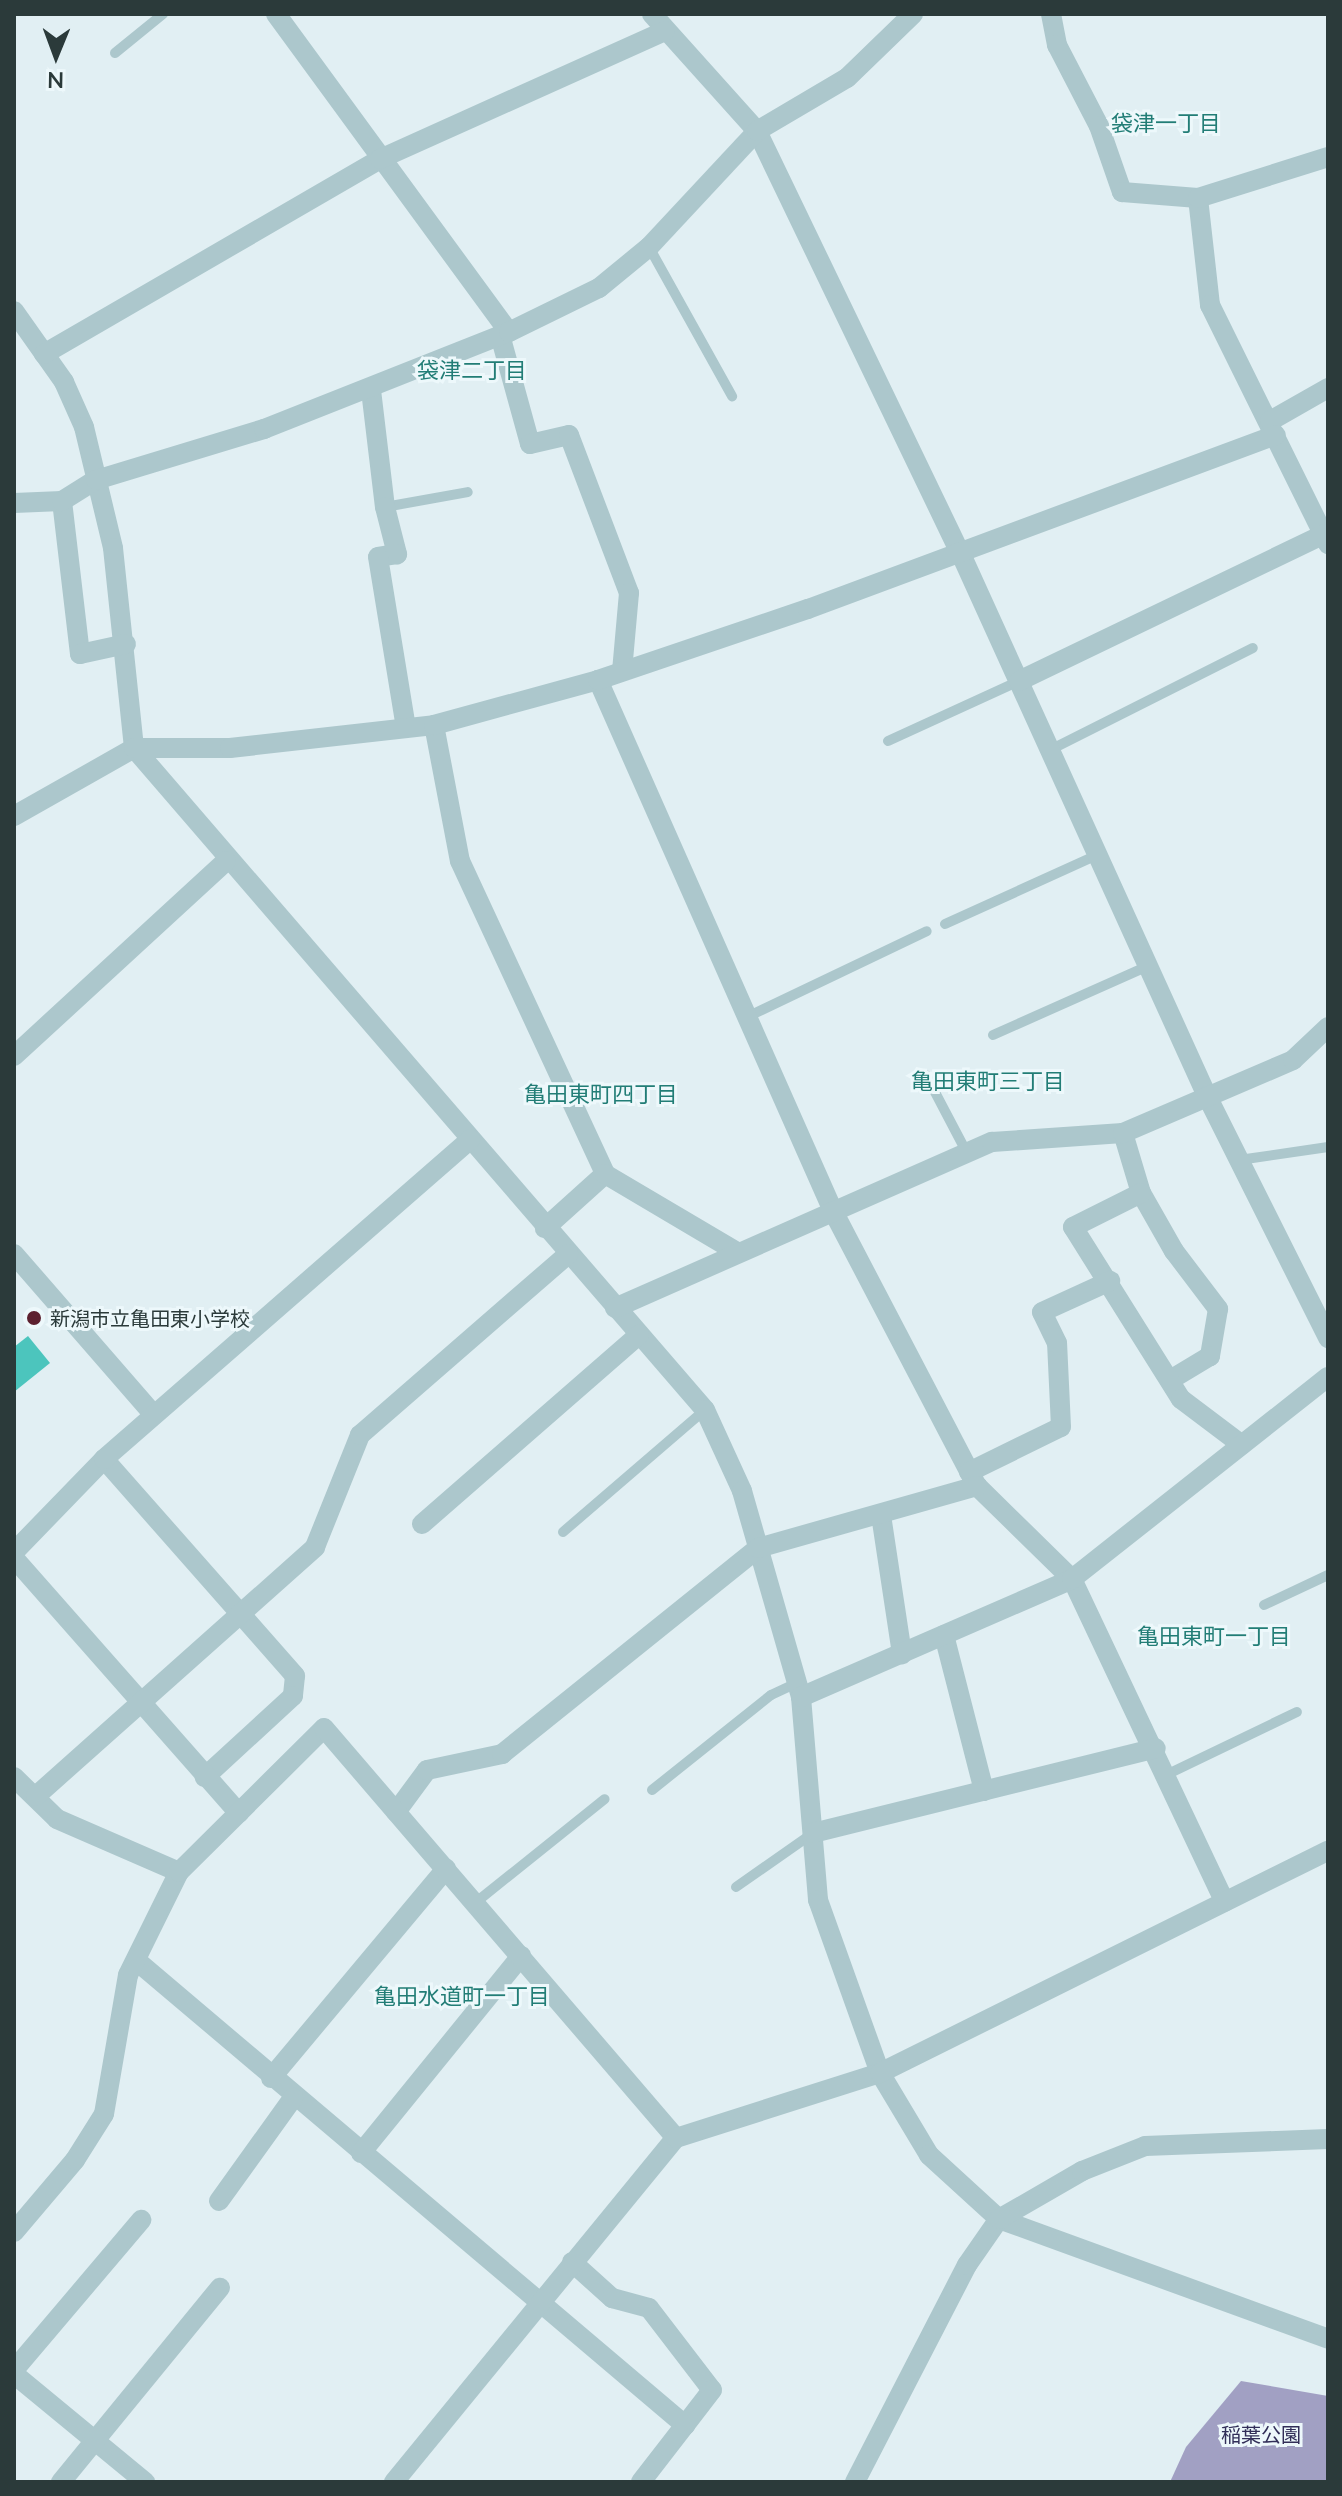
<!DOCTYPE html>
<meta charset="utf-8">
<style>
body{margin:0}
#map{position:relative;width:1342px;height:2496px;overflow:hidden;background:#e1eff3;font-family:Lato,"Noto Sans JP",sans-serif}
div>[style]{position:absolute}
.green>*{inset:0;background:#a1a0c3}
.building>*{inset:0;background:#4cc5bd}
.lane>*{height:10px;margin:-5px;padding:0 5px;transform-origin:5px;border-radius:5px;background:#acc7cc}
.street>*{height:20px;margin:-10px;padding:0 10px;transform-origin:10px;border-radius:10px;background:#acc7cc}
.dots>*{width:22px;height:22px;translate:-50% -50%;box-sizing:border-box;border:4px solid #edf8fb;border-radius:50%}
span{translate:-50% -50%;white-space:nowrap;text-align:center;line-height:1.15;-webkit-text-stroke:6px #edf8fb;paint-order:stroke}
.poi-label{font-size:20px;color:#2b3a3a}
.left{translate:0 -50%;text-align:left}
.park-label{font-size:20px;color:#312e58}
.neighbourhood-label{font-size:22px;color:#227d76}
.frame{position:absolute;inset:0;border:16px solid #2b3a3a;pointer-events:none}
.north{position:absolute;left:16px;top:16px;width:80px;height:80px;-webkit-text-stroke:6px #edf8fb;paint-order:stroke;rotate:181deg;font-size:22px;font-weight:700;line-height:32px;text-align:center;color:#2b3a3a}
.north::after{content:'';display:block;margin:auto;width:28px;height:36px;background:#2b3a3a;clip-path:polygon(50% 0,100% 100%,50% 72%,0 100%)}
</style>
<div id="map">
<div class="green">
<div style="clip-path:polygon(1241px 2381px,1328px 2396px,1328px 2482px,1170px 2482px,1186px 2447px)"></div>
</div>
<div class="building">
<div style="clip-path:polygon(28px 1336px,50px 1363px,14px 1392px,14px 1347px)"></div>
</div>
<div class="lane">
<div style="left:115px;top:53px;width:62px;rotate:-39.1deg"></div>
<div style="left:649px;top:247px;width:171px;rotate:60.9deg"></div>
<div style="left:385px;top:507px;width:84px;rotate:-10.2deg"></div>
<div style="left:888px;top:741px;width:144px;rotate:-24.6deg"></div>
<div style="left:1050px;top:750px;width:227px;rotate:-26.7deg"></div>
<div style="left:945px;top:924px;width:167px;rotate:-24.4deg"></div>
<div style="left:747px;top:1017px;width:199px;rotate:-25.5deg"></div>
<div style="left:993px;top:1035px;width:170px;rotate:-24deg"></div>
<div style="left:926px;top:1075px;width:88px;rotate:62.3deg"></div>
<div style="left:1239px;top:1160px;width:90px;rotate:-8.3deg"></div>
<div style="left:563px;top:1532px;width:187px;rotate:-40.7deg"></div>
<div style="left:1264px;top:1605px;width:71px;rotate:-25.1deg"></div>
<div style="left:1168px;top:1774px;width:143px;rotate:-25.7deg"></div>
<div style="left:652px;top:1790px;width:152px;rotate:-38.6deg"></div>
<div style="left:771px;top:1695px;width:29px;rotate:-25deg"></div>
<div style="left:736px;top:1887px;width:94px;rotate:-35deg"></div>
<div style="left:475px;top:1903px;width:166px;rotate:-38.7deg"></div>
</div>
<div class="street">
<div style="left:276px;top:14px;width:394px;rotate:53.8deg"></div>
<div style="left:652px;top:14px;width:157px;rotate:48.1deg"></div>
<div style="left:757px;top:131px;width:467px;rotate:64.3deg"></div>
<div style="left:960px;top:552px;width:597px;rotate:65.58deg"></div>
<div style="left:1207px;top:1096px;width:271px;rotate:63.4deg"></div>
<div style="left:1051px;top:14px;width:32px;rotate:79deg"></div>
<div style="left:1057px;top:45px;width:91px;rotate:62.6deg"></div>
<div style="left:1099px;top:126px;width:70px;rotate:70.8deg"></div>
<div style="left:1122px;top:192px;width:76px;rotate:4.5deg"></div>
<div style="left:1198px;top:198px;width:108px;rotate:83.6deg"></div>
<div style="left:1210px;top:305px;width:267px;rotate:63.7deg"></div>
<div style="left:1198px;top:198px;width:136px;rotate:-17.5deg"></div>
<div style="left:14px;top:311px;width:87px;rotate:54.8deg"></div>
<div style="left:64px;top:382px;width:49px;rotate:66deg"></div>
<div style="left:84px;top:427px;width:124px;rotate:76.5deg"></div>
<div style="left:113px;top:548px;width:201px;rotate:84deg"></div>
<div style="left:134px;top:748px;width:874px;rotate:49.22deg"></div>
<div style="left:705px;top:1410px;width:89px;rotate:65.4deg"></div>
<div style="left:742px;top:1491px;width:214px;rotate:74deg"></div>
<div style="left:801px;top:1697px;width:204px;rotate:85.2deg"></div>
<div style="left:818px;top:1900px;width:184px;rotate:70.3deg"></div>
<div style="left:880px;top:2073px;width:96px;rotate:59.1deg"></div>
<div style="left:929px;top:2155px;width:95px;rotate:42.4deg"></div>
<div style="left:999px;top:2219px;width:350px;rotate:20deg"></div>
<div style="left:500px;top:335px;width:113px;rotate:74.6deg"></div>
<div style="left:530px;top:444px;width:40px;rotate:-13deg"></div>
<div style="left:569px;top:435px;width:169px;rotate:69.2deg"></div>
<div style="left:629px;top:593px;width:78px;rotate:95.1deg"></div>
<div style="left:44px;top:354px;width:388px;rotate:-30.1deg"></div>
<div style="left:380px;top:159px;width:312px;rotate:-24.2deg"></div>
<div style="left:371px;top:390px;width:118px;rotate:83.2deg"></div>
<div style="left:385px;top:507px;width:49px;rotate:75.7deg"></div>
<div style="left:397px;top:554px;width:19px;rotate:171deg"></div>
<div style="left:378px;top:557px;width:173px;rotate:80.7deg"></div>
<div style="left:1270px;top:421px;width:67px;rotate:-29.6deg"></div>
<div style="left:62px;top:501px;width:154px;rotate:83.3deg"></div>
<div style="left:80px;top:654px;width:47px;rotate:-12.3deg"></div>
<div style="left:14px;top:503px;width:48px;rotate:-2.4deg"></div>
<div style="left:62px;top:501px;width:40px;rotate:-32deg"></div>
<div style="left:96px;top:480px;width:176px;rotate:-16.9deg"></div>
<div style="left:264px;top:429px;width:264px;rotate:-21.6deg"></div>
<div style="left:509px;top:332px;width:100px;rotate:-26.1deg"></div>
<div style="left:599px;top:288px;width:65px;rotate:-39.4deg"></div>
<div style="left:649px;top:247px;width:158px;rotate:-47deg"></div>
<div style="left:757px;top:131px;width:104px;rotate:-30.5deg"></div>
<div style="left:847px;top:78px;width:92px;rotate:-44.1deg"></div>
<div style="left:598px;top:680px;width:581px;rotate:66.13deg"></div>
<div style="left:833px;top:1211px;width:310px;rotate:62.4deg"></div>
<div style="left:977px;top:1486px;width:133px;rotate:44.4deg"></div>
<div style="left:1072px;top:1579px;width:357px;rotate:64.7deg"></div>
<div style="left:1019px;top:681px;width:339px;rotate:-25.7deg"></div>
<div style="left:434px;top:725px;width:138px;rotate:79.2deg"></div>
<div style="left:460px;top:861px;width:345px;rotate:65.1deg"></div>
<div style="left:605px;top:1174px;width:81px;rotate:138deg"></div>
<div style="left:14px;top:816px;width:138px;rotate:-29.5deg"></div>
<div style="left:134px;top:748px;width:96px"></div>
<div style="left:230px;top:748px;width:205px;rotate:-6.4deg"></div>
<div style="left:434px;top:725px;width:170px;rotate:-15.3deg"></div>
<div style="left:598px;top:680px;width:222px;rotate:-18.7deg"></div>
<div style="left:808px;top:609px;width:499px;rotate:-20.4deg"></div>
<div style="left:14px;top:1056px;width:288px;rotate:-42.6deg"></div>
<div style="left:1123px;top:1133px;width:63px;rotate:73.3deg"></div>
<div style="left:1141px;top:1193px;width:67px;rotate:60.4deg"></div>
<div style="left:1174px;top:1251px;width:73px;rotate:52.8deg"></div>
<div style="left:1218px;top:1309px;width:48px;rotate:99.7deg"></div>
<div style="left:1210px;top:1356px;width:47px;rotate:149deg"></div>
<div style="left:605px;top:1174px;width:153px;rotate:30.6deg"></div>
<div style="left:1141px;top:1193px;width:76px;rotate:153.4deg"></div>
<div style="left:1073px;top:1227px;width:203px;rotate:57.9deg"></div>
<div style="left:1181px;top:1399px;width:76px;rotate:37deg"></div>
<div style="left:14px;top:1254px;width:213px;rotate:49deg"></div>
<div style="left:615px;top:1308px;width:412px;rotate:-23.8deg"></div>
<div style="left:992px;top:1142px;width:131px;rotate:-3.9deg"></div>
<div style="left:1123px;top:1133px;width:185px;rotate:-23.2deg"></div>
<div style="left:1293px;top:1060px;width:48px;rotate:-43.3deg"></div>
<div style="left:104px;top:1459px;width:289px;rotate:48.6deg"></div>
<div style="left:295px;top:1676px;width:20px;rotate:96deg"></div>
<div style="left:293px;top:1696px;width:120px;rotate:137.4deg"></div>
<div style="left:969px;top:1472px;width:102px;rotate:-26.1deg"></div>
<div style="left:1061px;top:1427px;width:84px;rotate:-92.7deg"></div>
<div style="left:1057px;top:1343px;width:34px;rotate:-116deg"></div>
<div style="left:1042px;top:1312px;width:75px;rotate:-24.5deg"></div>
<div style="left:881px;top:1515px;width:141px;rotate:81.4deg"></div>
<div style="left:422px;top:1524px;width:288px;rotate:-41.1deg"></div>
<div style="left:14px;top:1552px;width:129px;rotate:-45.9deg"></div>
<div style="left:104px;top:1459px;width:486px;rotate:-41.1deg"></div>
<div style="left:14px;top:1558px;width:340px;rotate:48.6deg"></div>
<div style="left:944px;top:1635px;width:161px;rotate:75.6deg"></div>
<div style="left:801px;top:1697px;width:296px;rotate:-23.5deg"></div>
<div style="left:1072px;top:1579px;width:326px;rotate:-38.3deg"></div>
<div style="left:14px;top:1777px;width:60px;rotate:44.3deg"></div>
<div style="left:57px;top:1819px;width:133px;rotate:23.5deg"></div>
<div style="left:36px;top:1796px;width:374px;rotate:-41.7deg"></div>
<div style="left:315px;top:1547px;width:121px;rotate:-68.1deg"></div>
<div style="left:360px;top:1435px;width:276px;rotate:-41deg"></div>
<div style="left:396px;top:1812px;width:52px;rotate:-53.6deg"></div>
<div style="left:427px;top:1770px;width:77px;rotate:-12deg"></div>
<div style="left:502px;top:1754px;width:329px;rotate:-38.8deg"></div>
<div style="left:758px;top:1548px;width:228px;rotate:-15.8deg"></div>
<div style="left:813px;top:1833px;width:353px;rotate:-13.9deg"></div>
<div style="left:138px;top:1962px;width:717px;rotate:40.25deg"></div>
<div style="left:685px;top:2425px;width:72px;rotate:127.7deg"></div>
<div style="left:271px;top:2078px;width:273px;rotate:-50.1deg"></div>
<div style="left:361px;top:2153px;width:254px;rotate:-50.9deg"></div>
<div style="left:219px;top:2201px;width:127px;rotate:-54.3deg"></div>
<div style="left:14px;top:2232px;width:94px;rotate:-49.7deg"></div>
<div style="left:75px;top:2160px;width:54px;rotate:-57.8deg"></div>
<div style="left:104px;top:2114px;width:141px;rotate:-80.2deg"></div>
<div style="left:128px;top:1975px;width:115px;rotate:-63.7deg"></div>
<div style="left:179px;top:1872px;width:204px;rotate:-44.8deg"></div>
<div style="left:324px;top:1728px;width:540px;rotate:49.35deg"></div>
<div style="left:572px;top:2262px;width:54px;rotate:42deg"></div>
<div style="left:612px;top:2298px;width:38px;rotate:15deg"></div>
<div style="left:649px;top:2308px;width:103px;rotate:52.5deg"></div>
<div style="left:712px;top:2390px;width:44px;rotate:127.6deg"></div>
<div style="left:14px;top:2370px;width:197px;rotate:-49.7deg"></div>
<div style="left:14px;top:2374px;width:170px;rotate:39.5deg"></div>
<div style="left:61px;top:2482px;width:251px;rotate:-50.7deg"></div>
<div style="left:394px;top:2482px;width:445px;rotate:-50.7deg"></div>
<div style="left:676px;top:2138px;width:214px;rotate:-17.7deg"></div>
<div style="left:880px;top:2073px;width:500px;rotate:-26.4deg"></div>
<div style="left:855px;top:2482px;width:244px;rotate:-62.7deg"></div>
<div style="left:967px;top:2265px;width:56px;rotate:-55.2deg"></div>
<div style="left:999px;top:2219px;width:96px;rotate:-30deg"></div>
<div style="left:1082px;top:2171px;width:68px;rotate:-21.6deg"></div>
<div style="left:1145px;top:2146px;width:183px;rotate:-2.2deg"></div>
</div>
<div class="dots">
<div style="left:34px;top:1318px;background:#5c202f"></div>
</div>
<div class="poi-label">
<span class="left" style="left:50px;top:1318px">新潟市立亀田東小学校</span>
</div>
<div class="park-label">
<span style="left:1261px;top:2434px">稲葉公園</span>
</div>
<div class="neighbourhood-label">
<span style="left:1166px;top:123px">袋津一丁目</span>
<span style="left:472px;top:370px">袋津二丁目</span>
<span style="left:988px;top:1081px">亀田東町三丁目</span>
<span style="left:601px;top:1094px">亀田東町四丁目</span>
<span style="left:1214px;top:1636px">亀田東町一丁目</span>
<span style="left:462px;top:1996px">亀田水道町一丁目</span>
</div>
<div class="frame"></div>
<div class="north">N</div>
</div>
